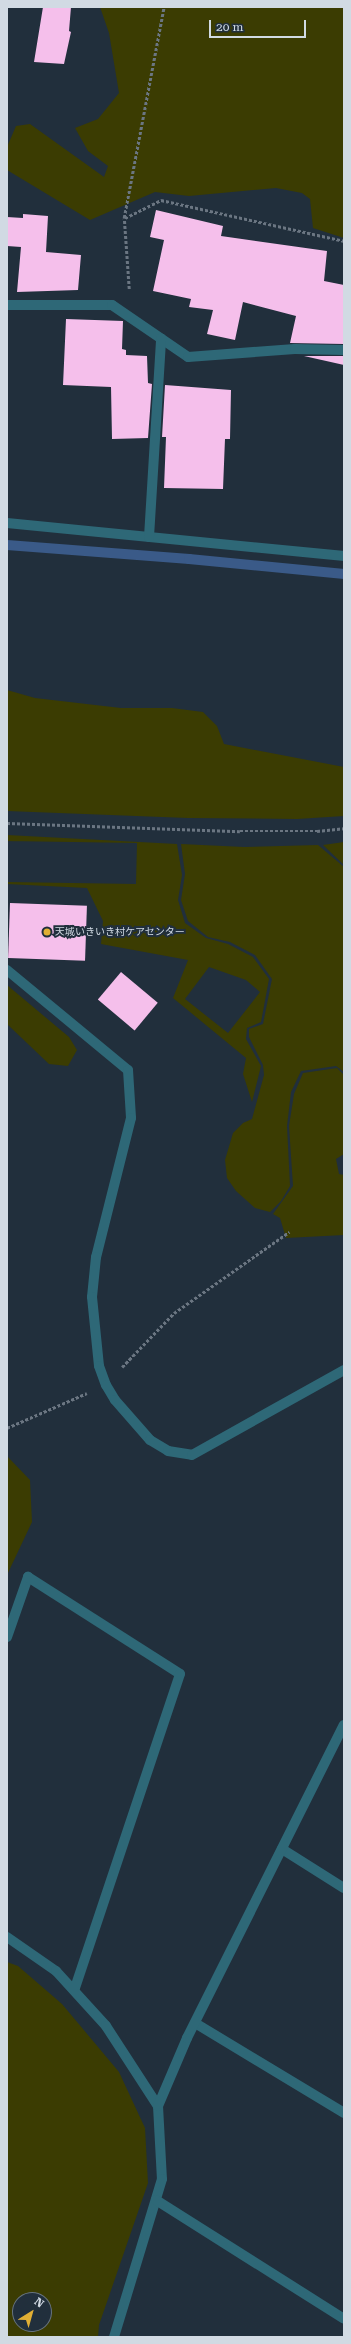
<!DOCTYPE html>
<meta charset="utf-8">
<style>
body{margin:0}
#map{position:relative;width:351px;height:2344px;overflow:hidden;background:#212f3c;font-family:"Roboto Serif","Noto Sans JP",serif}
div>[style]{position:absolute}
.green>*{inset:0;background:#3b3c02}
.stream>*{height:10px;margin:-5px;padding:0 5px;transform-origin:5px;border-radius:5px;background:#3a5a88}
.building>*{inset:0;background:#f5bfeb;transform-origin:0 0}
.path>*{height:2.5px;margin-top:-1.25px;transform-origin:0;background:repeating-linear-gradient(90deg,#6b7682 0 3px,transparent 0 5px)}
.minor>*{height:10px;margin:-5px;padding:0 5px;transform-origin:5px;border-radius:5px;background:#2e6877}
.dots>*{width:11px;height:11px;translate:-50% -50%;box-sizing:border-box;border:2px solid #212f3c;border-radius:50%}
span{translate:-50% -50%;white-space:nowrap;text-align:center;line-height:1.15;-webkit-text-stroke:4px #212f3c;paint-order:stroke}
.poi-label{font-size:10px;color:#d1dae3}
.left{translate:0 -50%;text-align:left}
.frame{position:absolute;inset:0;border:8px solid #d1dae3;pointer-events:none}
.north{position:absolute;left:12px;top:2292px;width:40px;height:40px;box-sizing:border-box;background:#212f3c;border:1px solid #67737f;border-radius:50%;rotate:37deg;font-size:11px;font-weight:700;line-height:16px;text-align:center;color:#d1dae3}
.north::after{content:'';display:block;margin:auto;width:14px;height:18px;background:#e1af34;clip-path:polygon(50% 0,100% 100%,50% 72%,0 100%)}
.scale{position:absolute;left:209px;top:20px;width:97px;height:18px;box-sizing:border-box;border:2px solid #d1dae3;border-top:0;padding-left:5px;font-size:12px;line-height:14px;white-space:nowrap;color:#d1dae3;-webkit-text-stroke:3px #212f3c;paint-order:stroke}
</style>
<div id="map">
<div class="green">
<div style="clip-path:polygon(100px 7px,344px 7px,344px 238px,313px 228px,310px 199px,302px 193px,276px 188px,189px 196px,155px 192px,90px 220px,7px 170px,7px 147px,16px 126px,30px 124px,104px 177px,108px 166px,88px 151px,75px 128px,98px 119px,119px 93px,109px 33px)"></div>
<div style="clip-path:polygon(7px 690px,35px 698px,121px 708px,172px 708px,203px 712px,217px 726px,224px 744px,344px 767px,344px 816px,297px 819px,188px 818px,7px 811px)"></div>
<div style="clip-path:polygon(evenodd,7px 835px,177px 844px,182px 875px,178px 900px,185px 923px,206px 938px,228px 944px,253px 957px,269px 979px,261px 1022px,247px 1028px,246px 1039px,261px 1066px,252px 1102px,243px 1074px,246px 1058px,173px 998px,188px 960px,101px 944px,103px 921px,87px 888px,7px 884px,7px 882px,136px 884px,137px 843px,7px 841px,7px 835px,209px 967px,246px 980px,260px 992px,228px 1033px,185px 999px,209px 967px)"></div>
<div style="clip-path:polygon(344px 842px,344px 865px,323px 845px)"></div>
<div style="clip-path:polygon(181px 844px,244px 847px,318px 845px,344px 867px,344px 1072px,336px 1066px,301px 1071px,291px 1092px,287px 1126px,290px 1186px,281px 1201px,270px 1212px,255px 1208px,236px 1191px,227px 1178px,225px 1160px,233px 1133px,243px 1123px,252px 1119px,264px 1075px,263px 1065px,249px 1037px,249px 1029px,263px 1024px,272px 979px,255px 955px,230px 942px,208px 937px,188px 921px,181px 900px,185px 874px)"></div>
<div style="clip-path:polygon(7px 985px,69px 1037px,77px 1050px,68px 1066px,49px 1064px,7px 1024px)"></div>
<div style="clip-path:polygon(337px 1068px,344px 1075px,344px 1154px,336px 1159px,339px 1174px,344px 1175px,344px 1235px,286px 1238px,280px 1218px,273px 1214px,293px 1186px,289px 1126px,294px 1094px,303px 1073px)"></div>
<div style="clip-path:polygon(7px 1456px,30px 1480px,32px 1522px,7px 1575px)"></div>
<div style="clip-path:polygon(evenodd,7px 1962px,18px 1966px,62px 2004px,119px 2072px,145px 2128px,148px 2183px,99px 2325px,98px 2337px,7px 2337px,7px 1962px,20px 2300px,44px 2300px,44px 2324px,20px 2324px,20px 2300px)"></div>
</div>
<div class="stream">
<div style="left:7px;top:545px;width:183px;rotate:4.4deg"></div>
<div style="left:189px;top:559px;width:156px;rotate:5.5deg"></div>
</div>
<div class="building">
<div style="clip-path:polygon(43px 7px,71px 7px,69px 31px,71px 32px,64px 64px,34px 62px)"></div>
<div style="clip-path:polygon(156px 210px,223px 226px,221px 236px,327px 251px,324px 281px,344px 285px,344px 344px,290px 343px,296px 316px,243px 302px,235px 340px,207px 334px,213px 310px,189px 307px,191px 299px,153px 291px,164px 240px,150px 237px)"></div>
<div style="clip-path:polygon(23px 214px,48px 216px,46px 252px,81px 255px,78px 290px,17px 292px,21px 247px,7px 246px,7px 217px,23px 218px)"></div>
<div style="clip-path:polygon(66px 319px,123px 321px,122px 349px,126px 350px,126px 355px,147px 356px,148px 383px,152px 384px,148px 438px,112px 439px,111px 387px,63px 385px)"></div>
<div style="clip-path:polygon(304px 356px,344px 356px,344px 365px)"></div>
<div style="clip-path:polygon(165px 385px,231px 390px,230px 439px,225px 439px,223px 489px,164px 488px,166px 437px,162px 437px)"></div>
<div style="left:10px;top:903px;width:77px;height:55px;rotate:2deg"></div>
<div style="left:121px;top:972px;width:48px;height:36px;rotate:40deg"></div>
</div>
<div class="path">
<div style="left:125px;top:218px;width:40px;rotate:-26.6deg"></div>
<div style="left:161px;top:200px;width:188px;rotate:12.6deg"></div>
<div style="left:129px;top:289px;width:71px;rotate:-94deg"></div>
<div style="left:124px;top:218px;width:215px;rotate:-79.3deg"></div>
<div style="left:7px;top:823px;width:233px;rotate:2deg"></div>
<div style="left:240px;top:831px;width:77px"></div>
<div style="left:317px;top:831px;width:27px;rotate:-6deg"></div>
<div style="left:122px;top:1367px;width:75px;rotate:-46.1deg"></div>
<div style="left:174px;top:1313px;width:141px;rotate:-35.2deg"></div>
<div style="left:7px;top:1428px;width:87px;rotate:-23.6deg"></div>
</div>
<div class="minor">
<div style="left:7px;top:305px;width:105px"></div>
<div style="left:112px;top:305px;width:92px;rotate:34.4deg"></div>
<div style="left:188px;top:357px;width:107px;rotate:-4.3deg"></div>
<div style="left:295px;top:349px;width:49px;rotate:1.2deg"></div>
<div style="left:7px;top:523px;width:339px;rotate:5.6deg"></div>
<div style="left:149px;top:537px;width:199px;rotate:-86.5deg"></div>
<div style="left:7px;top:970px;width:157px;rotate:39.6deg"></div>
<div style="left:128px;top:1070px;width:48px;rotate:86.4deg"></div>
<div style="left:131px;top:1118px;width:143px;rotate:104.1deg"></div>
<div style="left:96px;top:1257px;width:40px;rotate:95.7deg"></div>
<div style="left:92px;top:1297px;width:69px;rotate:84.2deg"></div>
<div style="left:99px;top:1366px;width:20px;rotate:70deg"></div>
<div style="left:106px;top:1385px;width:17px;rotate:59deg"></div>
<div style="left:115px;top:1400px;width:53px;rotate:48.8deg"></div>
<div style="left:150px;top:1440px;width:21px;rotate:31deg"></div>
<div style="left:168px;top:1451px;width:24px;rotate:9deg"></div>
<div style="left:192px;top:1455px;width:174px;rotate:-29.2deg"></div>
<div style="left:7px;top:1637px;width:64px;rotate:-70.7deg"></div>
<div style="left:28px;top:1577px;width:180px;rotate:32.5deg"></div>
<div style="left:180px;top:1674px;width:333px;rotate:108.5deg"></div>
<div style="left:282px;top:1849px;width:73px;rotate:32.2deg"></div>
<div style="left:7px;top:1937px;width:60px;rotate:34.8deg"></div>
<div style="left:56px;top:1971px;width:74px;rotate:47.7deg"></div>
<div style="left:106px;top:2026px;width:95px;rotate:57deg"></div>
<div style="left:158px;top:2106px;width:73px;rotate:86.9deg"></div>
<div style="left:162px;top:2179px;width:165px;rotate:106.9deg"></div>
<div style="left:195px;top:2023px;width:174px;rotate:31.1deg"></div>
<div style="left:158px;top:2106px;width:74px;rotate:-66.9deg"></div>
<div style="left:187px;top:2038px;width:350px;rotate:-63.4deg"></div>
<div style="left:156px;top:2200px;width:222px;rotate:32.3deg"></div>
</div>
<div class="dots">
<div style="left:47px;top:932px;background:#e1af34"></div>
</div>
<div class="poi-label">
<span class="left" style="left:55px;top:932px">天城いきいき村ケアセンター</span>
</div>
<div class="frame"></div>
<div class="north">N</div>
<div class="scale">20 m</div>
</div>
